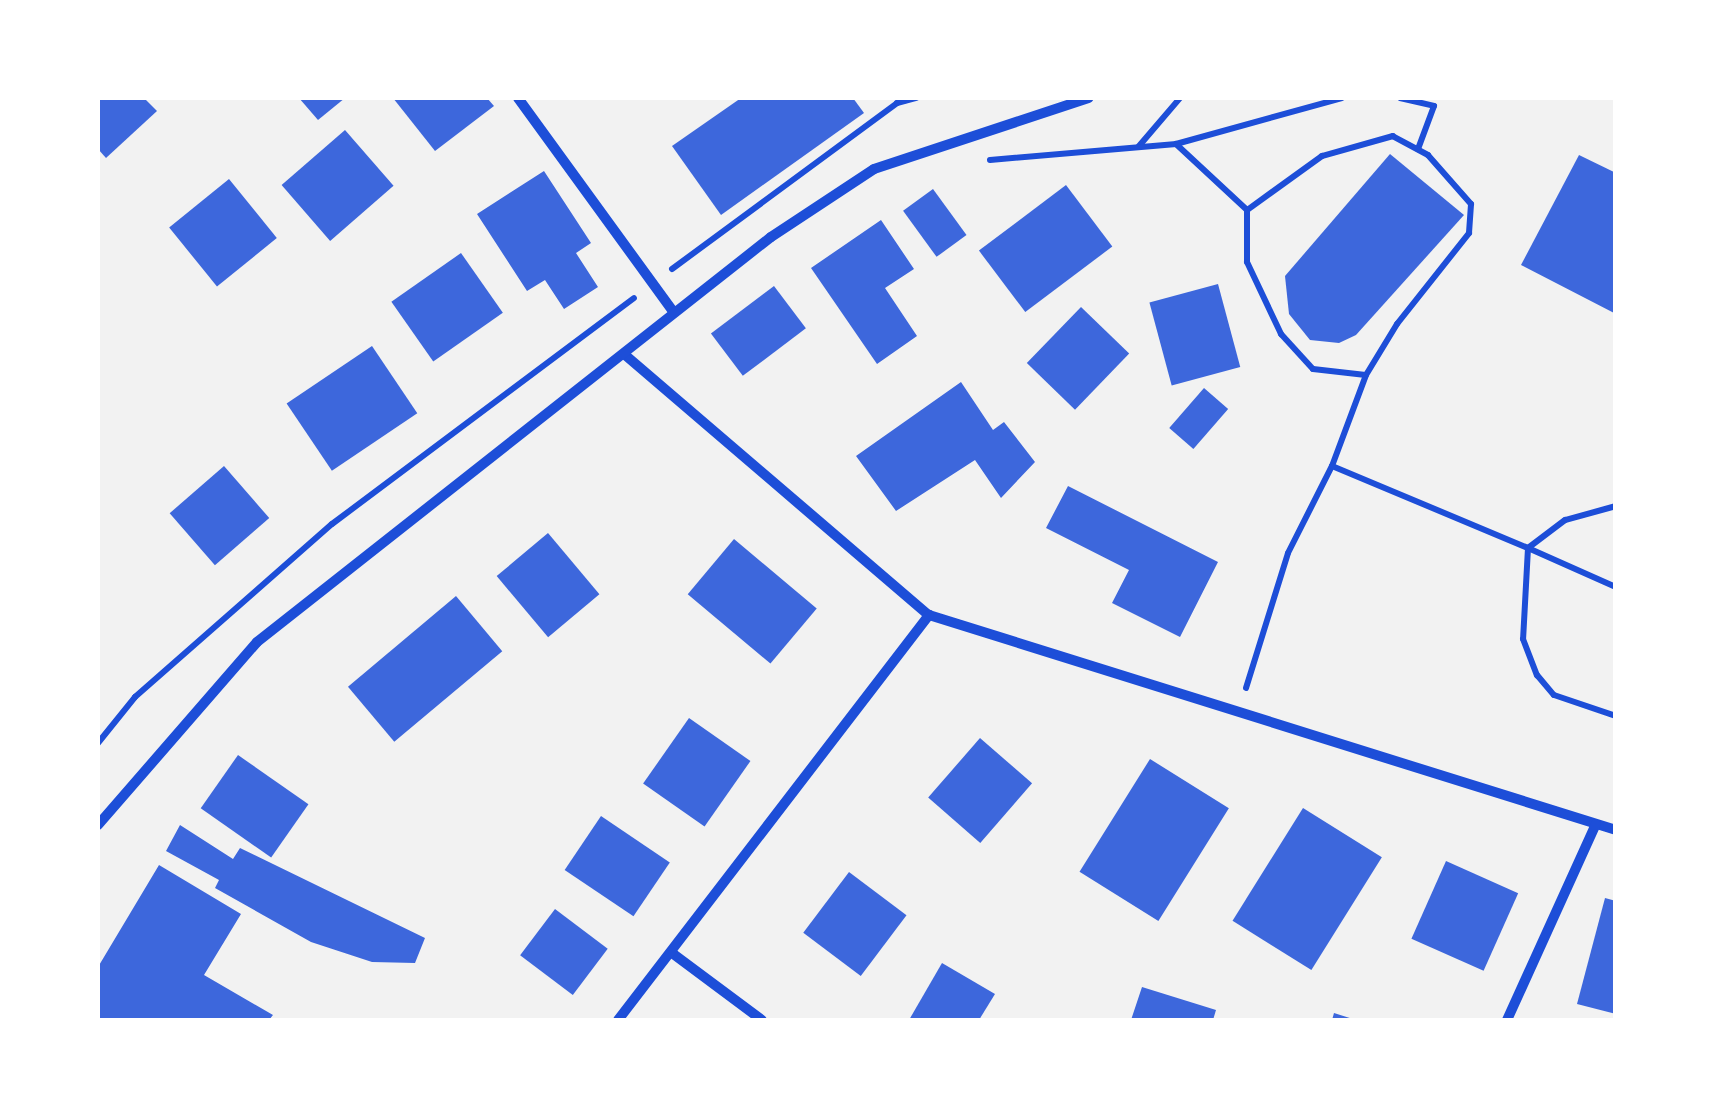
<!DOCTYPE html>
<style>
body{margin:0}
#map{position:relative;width:1713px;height:1118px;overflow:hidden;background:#f2f2f2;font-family:Poppins,sans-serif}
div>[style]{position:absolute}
.building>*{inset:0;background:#3d67dc;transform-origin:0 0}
.path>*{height:6px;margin:-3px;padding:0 3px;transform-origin:3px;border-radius:3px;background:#1d4ed8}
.minor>*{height:10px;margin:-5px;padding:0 5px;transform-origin:5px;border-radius:5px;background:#1d4ed8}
span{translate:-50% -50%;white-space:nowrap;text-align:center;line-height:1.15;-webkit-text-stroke:9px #fff;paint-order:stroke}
.frame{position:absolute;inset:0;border:100px solid #fff;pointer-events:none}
</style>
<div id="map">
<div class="building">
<div style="clip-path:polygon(98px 98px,144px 98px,157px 111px,106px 158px,98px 149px)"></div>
<div style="clip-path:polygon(299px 98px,345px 98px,318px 120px)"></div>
<div style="clip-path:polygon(393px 98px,487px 98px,494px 106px,435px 151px)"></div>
<div style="clip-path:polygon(741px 98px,853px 98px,864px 113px,721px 215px,672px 146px)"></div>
<div style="left:345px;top:130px;width:74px;height:84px;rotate:49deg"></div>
<div style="clip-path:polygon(1390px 154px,1464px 215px,1356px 335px,1339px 343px,1310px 340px,1289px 314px,1285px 276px)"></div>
<div style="clip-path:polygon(1579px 155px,1616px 173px,1616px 314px,1521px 265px)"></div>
<div style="clip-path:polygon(544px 171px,591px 243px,576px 253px,598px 287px,564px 309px,545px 280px,527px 291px,477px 214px)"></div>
<div style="left:229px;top:179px;width:76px;height:77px;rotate:51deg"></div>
<div style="left:1066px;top:185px;width:77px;height:109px;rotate:53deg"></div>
<div style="left:933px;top:189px;width:57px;height:37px;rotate:54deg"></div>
<div style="clip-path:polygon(881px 220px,914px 269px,885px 288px,917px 336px,877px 364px,811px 268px)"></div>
<div style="left:461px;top:253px;width:73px;height:85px;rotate:55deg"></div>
<div style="left:1218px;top:284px;width:86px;height:71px;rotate:75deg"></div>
<div style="left:774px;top:286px;width:53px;height:79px;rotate:53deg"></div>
<div style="left:1081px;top:307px;width:67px;height:78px;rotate:44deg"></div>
<div style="left:372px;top:346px;width:81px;height:103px;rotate:56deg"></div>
<div style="clip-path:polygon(961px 382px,993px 430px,1004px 422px,1035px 462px,1001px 498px,975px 460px,896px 511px,856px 456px)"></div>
<div style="left:1204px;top:388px;width:32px;height:53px;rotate:41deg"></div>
<div style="left:224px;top:466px;width:69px;height:72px;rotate:49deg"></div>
<div style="clip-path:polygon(1068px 486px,1218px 562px,1180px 637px,1112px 603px,1129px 570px,1046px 528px)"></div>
<div style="left:548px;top:533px;width:80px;height:67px;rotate:50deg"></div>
<div style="left:734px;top:539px;width:108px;height:72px;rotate:40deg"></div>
<div style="left:456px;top:596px;width:72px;height:141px;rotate:50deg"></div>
<div style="left:689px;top:718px;width:75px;height:80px;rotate:35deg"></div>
<div style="left:980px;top:738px;width:69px;height:79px;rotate:41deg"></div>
<div style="left:238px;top:755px;width:86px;height:65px;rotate:35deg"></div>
<div style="left:1150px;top:759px;width:93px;height:133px;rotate:32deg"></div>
<div style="left:1303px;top:808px;width:93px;height:133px;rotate:32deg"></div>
<div style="left:601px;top:816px;width:83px;height:65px;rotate:34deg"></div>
<div style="clip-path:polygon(180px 825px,233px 859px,240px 848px,425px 938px,415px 963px,372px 962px,311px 942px,215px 888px,219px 880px,166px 851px)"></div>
<div style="left:1446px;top:861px;width:79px;height:85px;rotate:24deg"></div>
<div style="clip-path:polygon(159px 865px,241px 914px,204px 975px,273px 1015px,269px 1020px,98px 1020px,98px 967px)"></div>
<div style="left:849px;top:872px;width:72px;height:76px;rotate:37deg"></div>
<div style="clip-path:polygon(1605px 898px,1616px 901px,1616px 1014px,1577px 1004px)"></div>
<div style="left:555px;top:909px;width:66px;height:58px;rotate:37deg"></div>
<div style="clip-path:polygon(942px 963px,995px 994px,979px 1020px,909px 1020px)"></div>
<div style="clip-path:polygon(1142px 987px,1216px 1010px,1213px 1020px,1131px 1020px)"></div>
<div style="clip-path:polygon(1334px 1013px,1356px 1020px,1332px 1020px)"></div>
</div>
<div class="path">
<div style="left:1400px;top:98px;width:35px;rotate:13deg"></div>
<div style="left:1434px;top:106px;width:46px;rotate:110.4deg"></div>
<div style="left:1176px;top:144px;width:97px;rotate:42.9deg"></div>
<div style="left:1139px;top:146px;width:63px;rotate:-49.5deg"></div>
<div style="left:990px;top:160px;width:187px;rotate:-4.9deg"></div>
<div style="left:1176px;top:144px;width:172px;rotate:-15.5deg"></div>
<div style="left:672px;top:269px;width:280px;rotate:-36.4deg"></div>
<div style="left:897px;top:103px;width:20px;rotate:-15deg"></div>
<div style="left:1332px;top:466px;width:97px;rotate:-69.5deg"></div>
<div style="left:1366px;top:375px;width:60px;rotate:-58.7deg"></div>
<div style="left:1397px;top:324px;width:116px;rotate:-51.6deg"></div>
<div style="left:1469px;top:233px;width:29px;rotate:-86deg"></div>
<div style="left:1471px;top:204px;width:65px;rotate:-131.3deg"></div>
<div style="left:1428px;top:155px;width:40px;rotate:-152deg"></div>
<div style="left:1393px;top:136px;width:74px;rotate:164.3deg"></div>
<div style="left:1322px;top:156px;width:92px;rotate:144.2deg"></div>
<div style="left:1247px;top:210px;width:52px;rotate:90deg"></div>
<div style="left:1247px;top:262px;width:80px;rotate:64.7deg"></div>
<div style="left:1281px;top:334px;width:47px;rotate:47.6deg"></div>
<div style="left:1313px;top:369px;width:53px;rotate:6.5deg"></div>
<div style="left:1616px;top:506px;width:53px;rotate:164.6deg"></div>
<div style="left:1565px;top:520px;width:46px;rotate:142.9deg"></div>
<div style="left:1528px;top:548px;width:96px;rotate:23.9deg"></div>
<div style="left:1246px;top:688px;width:141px;rotate:-72.7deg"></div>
<div style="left:1288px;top:553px;width:97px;rotate:-63.2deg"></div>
<div style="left:1332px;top:466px;width:212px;rotate:22.7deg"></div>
<div style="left:1528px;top:548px;width:91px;rotate:93.1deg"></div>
<div style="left:1523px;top:639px;width:39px;rotate:69deg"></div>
<div style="left:1537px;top:675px;width:26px;rotate:50deg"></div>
<div style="left:1554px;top:695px;width:65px;rotate:18.7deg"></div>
<div style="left:98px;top:743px;width:59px;rotate:-51.2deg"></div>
<div style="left:135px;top:697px;width:262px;rotate:-41.3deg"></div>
<div style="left:332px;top:524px;width:377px;rotate:-36.8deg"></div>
</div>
<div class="minor">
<div style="left:518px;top:98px;width:263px;rotate:54deg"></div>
<div style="left:624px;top:354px;width:401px;rotate:40.6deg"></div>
<div style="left:929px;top:615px;width:720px;rotate:17.38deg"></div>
<div style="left:98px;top:825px;width:242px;rotate:-49deg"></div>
<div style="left:257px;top:642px;width:654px;rotate:-38.24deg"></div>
<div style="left:771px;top:237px;width:123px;rotate:-33.4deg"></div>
<div style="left:874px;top:169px;width:226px;rotate:-18.3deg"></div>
<div style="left:672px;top:953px;width:112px;rotate:36.7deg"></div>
<div style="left:618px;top:1020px;width:511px;rotate:-52.48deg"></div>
<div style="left:1507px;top:1020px;width:215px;rotate:-65.6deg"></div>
</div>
<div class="frame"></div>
</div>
